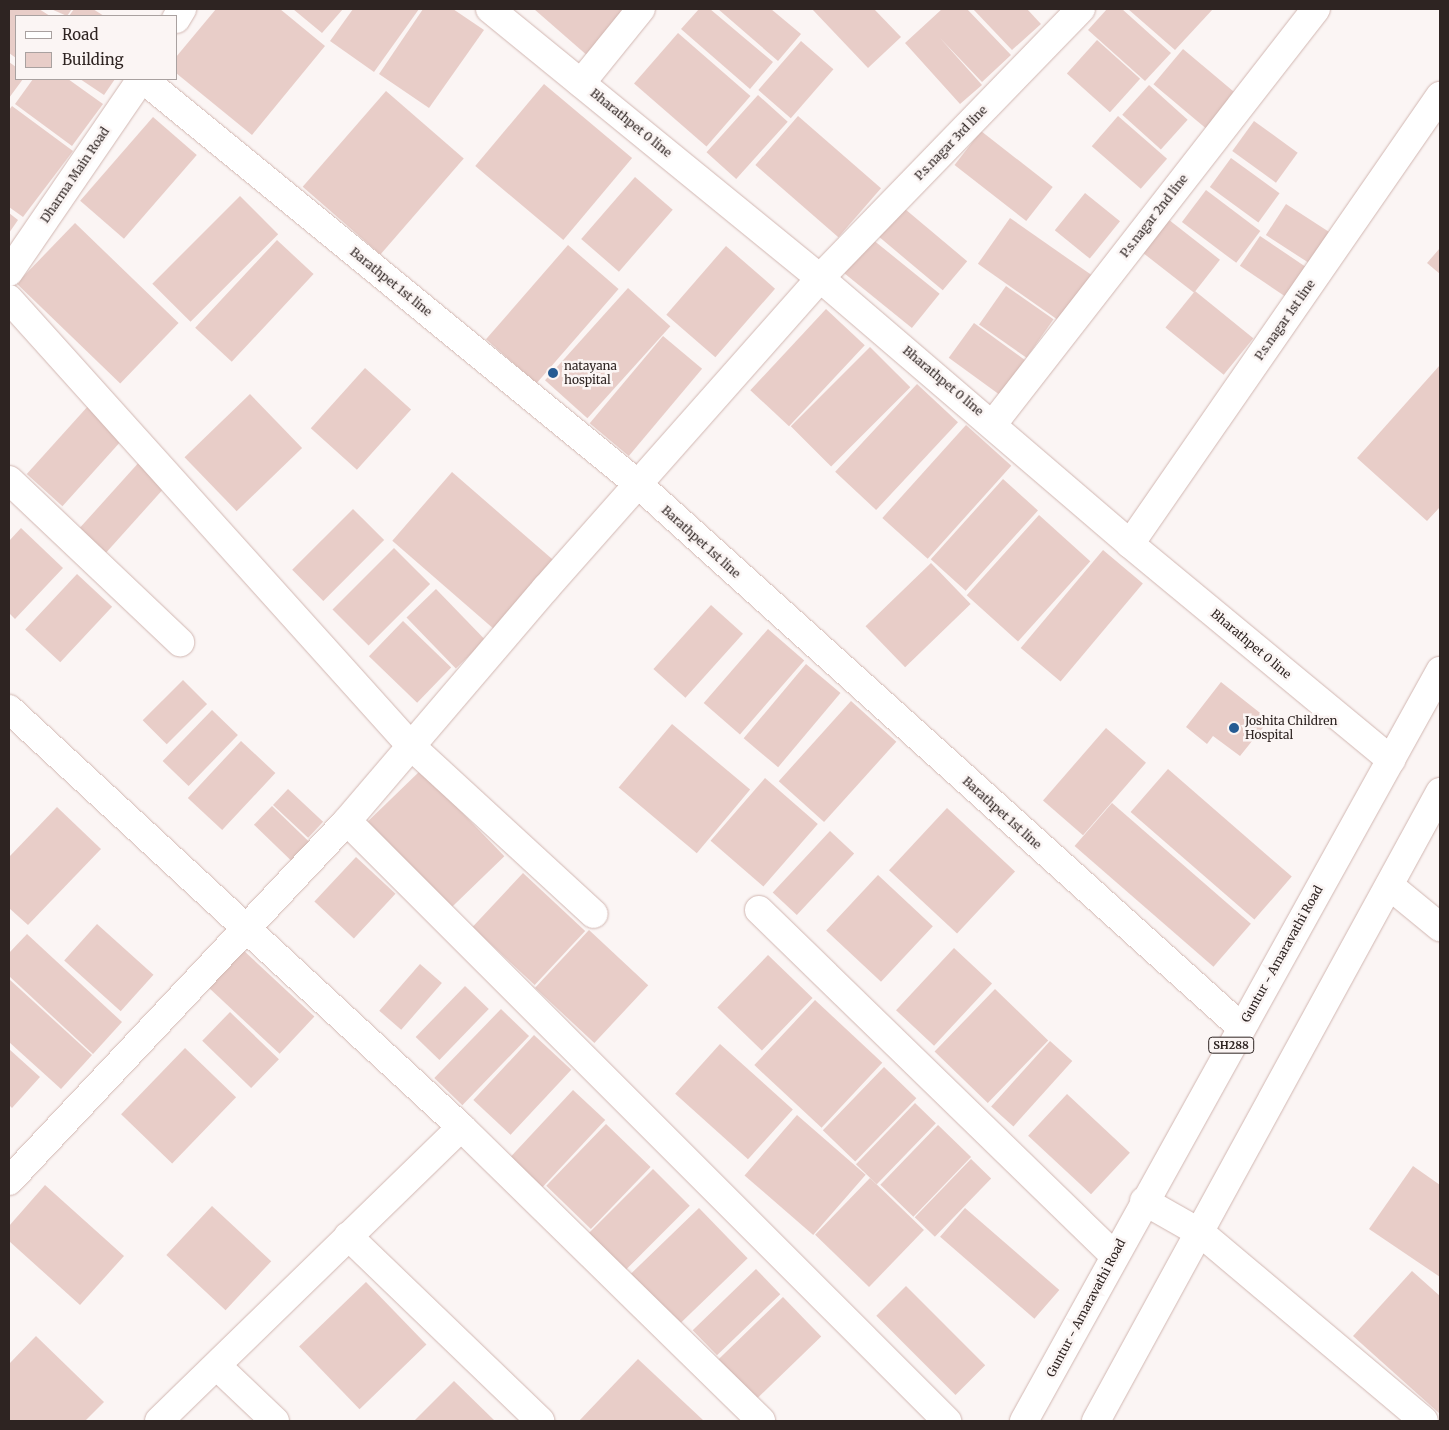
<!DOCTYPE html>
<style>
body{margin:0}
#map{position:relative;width:1449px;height:1430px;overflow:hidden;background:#fbf5f4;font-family:Merriweather,serif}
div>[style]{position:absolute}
.building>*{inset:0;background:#e8cdc8;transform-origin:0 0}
.roads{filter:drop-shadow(0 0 1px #d1b6b1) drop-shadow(0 0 1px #d1b6b1)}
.street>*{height:28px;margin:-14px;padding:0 14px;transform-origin:14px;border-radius:14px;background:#fff}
.primary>*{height:28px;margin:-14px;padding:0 14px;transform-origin:14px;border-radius:14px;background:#fff}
.dots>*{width:14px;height:14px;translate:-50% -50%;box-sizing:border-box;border:2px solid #fbf5f4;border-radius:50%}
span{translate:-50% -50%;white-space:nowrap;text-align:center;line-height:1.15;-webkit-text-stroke:5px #fbf5f4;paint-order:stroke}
.shield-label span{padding:1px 4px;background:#fbf5f4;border:1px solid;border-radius:4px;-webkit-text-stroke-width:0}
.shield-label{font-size:11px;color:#2e2422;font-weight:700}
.street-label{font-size:12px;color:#2e2422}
.poi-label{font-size:12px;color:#2e2422}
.left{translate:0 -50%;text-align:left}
.frame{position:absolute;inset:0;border:10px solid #2e2422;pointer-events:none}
.legend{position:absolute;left:15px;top:15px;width:162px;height:65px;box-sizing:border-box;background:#fbf5f4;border:1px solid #a9a1a0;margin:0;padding:6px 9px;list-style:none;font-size:15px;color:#2e2422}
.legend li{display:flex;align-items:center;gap:10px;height:25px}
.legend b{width:25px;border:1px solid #a9a1a0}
</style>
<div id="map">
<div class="building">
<div style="clip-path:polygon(9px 9px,39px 9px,50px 16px,16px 16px,16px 58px,9px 53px)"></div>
<div style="clip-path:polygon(51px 9px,72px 9px,67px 16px)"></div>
<div style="clip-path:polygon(74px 9px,93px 9px,104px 16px,69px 16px)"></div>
<div style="clip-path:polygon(216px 9px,280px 9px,325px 46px,252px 135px,176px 73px,176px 57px)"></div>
<div style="clip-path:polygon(293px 9px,343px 9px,322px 33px)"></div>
<div style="clip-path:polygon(353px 9px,419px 9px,374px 72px,330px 41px)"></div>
<div style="clip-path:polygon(423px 9px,453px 9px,484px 30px,429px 108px,379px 74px)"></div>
<div style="clip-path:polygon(534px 9px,631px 9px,589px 57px)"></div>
<div style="clip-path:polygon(699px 9px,710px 9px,773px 62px,750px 89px,681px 29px)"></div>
<div style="clip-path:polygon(718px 9px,771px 9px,801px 34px,778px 61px)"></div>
<div style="clip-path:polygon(812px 9px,874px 9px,901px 37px,868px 68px)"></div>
<div style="clip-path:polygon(942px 9px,967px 9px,1011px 55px,982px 82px,940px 38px,982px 85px,960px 104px,905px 43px)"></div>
<div style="clip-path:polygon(973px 9px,1027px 9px,1041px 24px,1012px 50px)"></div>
<div style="clip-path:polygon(1107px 9px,1122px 9px,1171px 53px,1145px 81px,1088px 30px)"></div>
<div style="clip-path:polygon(1128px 9px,1213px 9px,1175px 50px)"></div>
<div style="left:678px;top:33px;width:96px;height:67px;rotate:41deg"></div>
<div style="left:1097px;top:40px;width:58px;height:45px;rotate:42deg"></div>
<div style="left:801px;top:41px;width:43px;height:65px;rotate:41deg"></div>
<div style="left:1183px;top:49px;width:73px;height:46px;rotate:40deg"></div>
<div style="clip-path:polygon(9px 62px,16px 67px,16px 79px,23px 79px,9px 98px)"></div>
<div style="clip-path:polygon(33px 79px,68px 79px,103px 104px,72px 146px,15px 104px)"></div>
<div style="clip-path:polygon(80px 79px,115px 79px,104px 95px)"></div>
<div style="left:544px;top:84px;width:115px;height:107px;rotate:40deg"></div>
<div style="left:1149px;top:85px;width:52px;height:40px;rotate:42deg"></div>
<div style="left:386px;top:91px;width:103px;height:127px;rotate:41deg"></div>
<div style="left:758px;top:95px;width:40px;height:77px;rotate:42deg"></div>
<div style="clip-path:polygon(12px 106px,73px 151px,23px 217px,9px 207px,9px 110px)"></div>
<div style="left:798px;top:116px;width:110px;height:65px;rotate:41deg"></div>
<div style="left:1118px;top:116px;width:65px;height:40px;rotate:41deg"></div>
<div style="left:153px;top:117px;width:58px;height:111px;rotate:41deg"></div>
<div style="left:1254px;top:121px;width:54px;height:37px;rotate:36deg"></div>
<div style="left:981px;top:131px;width:91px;height:43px;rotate:38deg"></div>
<div style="left:1231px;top:158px;width:60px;height:36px;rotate:36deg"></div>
<div style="left:635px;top:177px;width:50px;height:82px;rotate:41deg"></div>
<div style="left:1206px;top:190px;width:68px;height:40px;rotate:37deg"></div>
<div style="left:1085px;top:193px;width:45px;height:48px;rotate:39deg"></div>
<div style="left:240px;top:196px;width:54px;height:124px;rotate:45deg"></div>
<div style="left:899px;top:204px;width:89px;height:38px;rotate:40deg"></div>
<div style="left:1286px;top:204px;width:57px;height:37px;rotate:33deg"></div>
<div style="clip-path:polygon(9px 213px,18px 220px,9px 233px)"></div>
<div style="left:1164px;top:216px;width:71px;height:42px;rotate:38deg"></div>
<div style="left:1010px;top:218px;width:100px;height:56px;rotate:35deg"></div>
<div style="left:75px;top:223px;width:144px;height:84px;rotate:44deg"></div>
<div style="left:1260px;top:236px;width:62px;height:36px;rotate:34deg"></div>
<div style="left:872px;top:239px;width:87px;height:44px;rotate:39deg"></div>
<div style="left:277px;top:240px;width:50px;height:120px;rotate:43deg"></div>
<div style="left:568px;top:245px;width:67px;height:125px;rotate:41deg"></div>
<div style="left:726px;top:246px;width:65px;height:91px;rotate:41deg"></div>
<div style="clip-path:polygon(1440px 248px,1440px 274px,1427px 263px)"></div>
<div style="left:1006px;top:286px;width:58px;height:47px;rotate:35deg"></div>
<div style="left:628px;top:288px;width:57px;height:124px;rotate:42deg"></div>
<div style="left:1195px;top:291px;width:75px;height:47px;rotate:39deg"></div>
<div style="left:826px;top:309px;width:53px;height:111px;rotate:43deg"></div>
<div style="left:974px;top:323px;width:65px;height:43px;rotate:36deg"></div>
<div style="left:663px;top:336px;width:51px;height:114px;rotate:40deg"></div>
<div style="left:870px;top:347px;width:57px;height:112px;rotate:45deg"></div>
<div style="clip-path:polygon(1440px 365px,1440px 507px,1427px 521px,1357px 458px)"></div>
<div style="left:365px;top:368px;width:62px;height:81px;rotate:42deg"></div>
<div style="left:917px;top:384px;width:56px;height:120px;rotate:43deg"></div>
<div style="left:250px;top:394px;width:75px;height:91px;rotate:46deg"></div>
<div style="left:89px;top:405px;width:48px;height:93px;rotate:42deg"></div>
<div style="left:966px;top:425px;width:61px;height:125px;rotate:42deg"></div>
<div style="left:141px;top:460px;width:36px;height:95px;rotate:42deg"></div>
<div style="left:452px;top:472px;width:138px;height:91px;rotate:41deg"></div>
<div style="left:1003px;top:479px;width:47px;height:108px;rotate:42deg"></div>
<div style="left:353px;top:509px;width:44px;height:86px;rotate:45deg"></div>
<div style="left:1039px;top:515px;width:69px;height:108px;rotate:42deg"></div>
<div style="clip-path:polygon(21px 528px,63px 568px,15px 619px,9px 613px,9px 541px)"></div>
<div style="left:394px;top:548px;width:51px;height:87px;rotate:45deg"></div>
<div style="left:1103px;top:550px;width:52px;height:128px;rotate:40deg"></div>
<div style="left:931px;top:563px;width:57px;height:91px;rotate:46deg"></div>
<div style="left:77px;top:574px;width:48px;height:76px;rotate:43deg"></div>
<div style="left:436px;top:589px;width:71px;height:41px;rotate:46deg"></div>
<div style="left:711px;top:605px;width:43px;height:86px;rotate:42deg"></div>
<div style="left:403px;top:621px;width:67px;height:49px;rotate:44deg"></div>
<div style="left:768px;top:629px;width:48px;height:98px;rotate:41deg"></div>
<div style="left:806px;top:664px;width:45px;height:97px;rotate:40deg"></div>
<div style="left:183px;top:680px;width:34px;height:57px;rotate:45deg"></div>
<div style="clip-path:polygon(1221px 682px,1269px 720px,1240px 756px,1213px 736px,1207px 744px,1186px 727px)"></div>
<div style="left:851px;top:701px;width:61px;height:108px;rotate:42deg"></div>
<div style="left:212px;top:710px;width:36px;height:71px;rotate:44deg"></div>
<div style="left:672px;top:724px;width:102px;height:83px;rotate:40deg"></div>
<div style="left:1106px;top:728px;width:53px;height:96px;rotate:41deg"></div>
<div style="left:241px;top:741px;width:47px;height:78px;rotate:43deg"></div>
<div style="left:1168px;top:769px;width:164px;height:57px;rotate:41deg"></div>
<div style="left:421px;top:770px;width:120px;height:74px;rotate:46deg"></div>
<div style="left:765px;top:778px;width:70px;height:83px;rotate:41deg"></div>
<div style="left:288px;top:789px;width:48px;height:22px;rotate:43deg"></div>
<div style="left:1112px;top:803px;width:184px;height:57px;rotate:41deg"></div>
<div style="left:272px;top:806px;width:53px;height:26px;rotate:44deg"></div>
<div style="clip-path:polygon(57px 807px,101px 849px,28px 925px,9px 908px,9px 857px)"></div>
<div style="left:947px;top:808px;width:93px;height:85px;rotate:43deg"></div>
<div style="left:830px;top:831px;width:33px;height:84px;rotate:43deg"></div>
<div style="left:356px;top:857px;width:54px;height:61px;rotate:43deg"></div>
<div style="left:523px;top:873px;width:85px;height:74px;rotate:43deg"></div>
<div style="left:878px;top:875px;width:75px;height:76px;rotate:43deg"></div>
<div style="left:97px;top:924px;width:76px;height:49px;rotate:42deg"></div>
<div style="left:589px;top:930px;width:81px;height:79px;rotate:43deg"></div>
<div style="clip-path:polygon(27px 934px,122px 1022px,93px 1054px,9px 976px,9px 953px)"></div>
<div style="left:954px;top:948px;width:52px;height:85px;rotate:43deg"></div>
<div style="left:242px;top:949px;width:99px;height:51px;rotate:43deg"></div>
<div style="left:768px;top:955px;width:62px;height:73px;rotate:44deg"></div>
<div style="left:420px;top:964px;width:29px;height:62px;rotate:41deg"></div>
<div style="clip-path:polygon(9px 979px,92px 1055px,61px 1089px,9px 1042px)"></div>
<div style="left:465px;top:986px;width:33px;height:71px;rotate:44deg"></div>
<div style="left:995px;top:989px;width:74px;height:87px;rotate:44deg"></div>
<div style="left:815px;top:1000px;width:92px;height:89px;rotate:43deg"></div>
<div style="left:501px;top:1009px;width:39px;height:96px;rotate:44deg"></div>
<div style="left:230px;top:1012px;width:68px;height:40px;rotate:44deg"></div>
<div style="left:534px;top:1035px;width:51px;height:89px;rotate:43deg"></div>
<div style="left:1050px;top:1041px;width:30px;height:88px;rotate:42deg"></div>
<div style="left:720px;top:1044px;width:98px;height:67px;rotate:42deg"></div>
<div style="left:185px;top:1048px;width:71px;height:92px;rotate:44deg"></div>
<div style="clip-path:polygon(9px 1049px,40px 1077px,12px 1108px,9px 1105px)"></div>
<div style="left:884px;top:1067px;width:45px;height:88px;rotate:44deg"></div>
<div style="left:573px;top:1090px;width:44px;height:92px;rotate:43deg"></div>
<div style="left:1067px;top:1094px;width:86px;height:57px;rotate:43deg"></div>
<div style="left:915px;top:1103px;width:29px;height:85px;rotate:44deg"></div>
<div style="left:797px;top:1115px;width:91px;height:80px;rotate:41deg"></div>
<div style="left:606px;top:1124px;width:62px;height:86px;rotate:44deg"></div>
<div style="left:938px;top:1125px;width:46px;height:83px;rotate:44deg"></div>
<div style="left:971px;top:1159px;width:28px;height:81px;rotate:44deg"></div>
<div style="clip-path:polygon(1413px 1166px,1440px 1185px,1440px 1277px,1369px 1229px)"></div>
<div style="left:653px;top:1169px;width:52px;height:97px;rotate:45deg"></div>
<div style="left:870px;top:1178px;width:75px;height:79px;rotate:44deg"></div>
<div style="clip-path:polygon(45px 1185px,124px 1256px,80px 1305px,9px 1241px,9px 1226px)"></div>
<div style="left:212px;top:1206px;width:81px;height:67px;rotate:43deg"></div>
<div style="left:699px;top:1208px;width:70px;height:95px;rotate:46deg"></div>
<div style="left:965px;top:1208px;width:125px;height:38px;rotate:41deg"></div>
<div style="left:756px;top:1269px;width:35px;height:88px;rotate:46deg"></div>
<div style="clip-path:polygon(1412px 1271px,1440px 1296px,1440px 1414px,1353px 1336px)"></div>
<div style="left:366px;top:1282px;width:87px;height:93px;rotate:46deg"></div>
<div style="left:906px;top:1286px;width:112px;height:42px;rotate:45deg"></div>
<div style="left:783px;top:1297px;width:55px;height:91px;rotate:46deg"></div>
<div style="clip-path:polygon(36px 1336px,104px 1402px,85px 1421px,9px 1421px,9px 1364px)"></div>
<div style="clip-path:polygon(638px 1359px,704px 1421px,579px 1421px)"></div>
<div style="clip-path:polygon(454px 1381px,495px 1421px,414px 1421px)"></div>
</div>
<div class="roads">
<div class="street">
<div style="left:490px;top:9px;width:426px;rotate:39.2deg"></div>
<div style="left:820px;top:278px;width:408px;rotate:40.6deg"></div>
<div style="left:1130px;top:544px;width:339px;rotate:39.6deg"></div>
<div style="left:176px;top:19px;width:12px;rotate:-59deg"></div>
<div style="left:143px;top:79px;width:641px;rotate:39.3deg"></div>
<div style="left:639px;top:485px;width:810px;rotate:42deg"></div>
<div style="left:581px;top:83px;width:95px;rotate:-51deg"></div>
<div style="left:9px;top:272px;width:234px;rotate:-55.6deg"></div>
<div style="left:9px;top:299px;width:601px;rotate:48.03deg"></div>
<div style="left:411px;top:746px;width:248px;rotate:42.6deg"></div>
<div style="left:993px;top:424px;width:526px;rotate:-52.11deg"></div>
<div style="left:9px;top:480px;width:236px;rotate:43.5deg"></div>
<div style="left:1130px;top:544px;width:545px;rotate:-55.32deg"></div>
<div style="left:9px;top:709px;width:616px;rotate:42.76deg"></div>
<div style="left:461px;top:1127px;width:420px;rotate:44.4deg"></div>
<div style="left:347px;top:821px;width:849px;rotate:45deg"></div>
<div style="left:1390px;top:886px;width:65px;rotate:39.4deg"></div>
<div style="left:759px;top:910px;width:495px;rotate:44.2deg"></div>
<div style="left:9px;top:1181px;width:494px;rotate:-46.8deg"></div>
<div style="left:347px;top:821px;width:306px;rotate:-49.5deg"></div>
<div style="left:546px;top:588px;width:414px;rotate:-48.5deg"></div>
<div style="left:820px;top:278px;width:375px;rotate:-45.9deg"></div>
<div style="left:1144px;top:1201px;width:67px;rotate:29.6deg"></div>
<div style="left:1202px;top:1234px;width:290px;rotate:40.1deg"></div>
<div style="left:348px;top:1236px;width:267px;rotate:43.9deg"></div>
<div style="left:217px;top:1366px;width:80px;rotate:43.5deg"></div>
<div style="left:159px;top:1421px;width:421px;rotate:-44.2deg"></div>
</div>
<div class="primary">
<div style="left:1024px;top:1421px;width:858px;rotate:-60.98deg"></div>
<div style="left:1096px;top:1421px;width:717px;rotate:-61.33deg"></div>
</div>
</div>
<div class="dots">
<div style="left:553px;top:373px;background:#255b93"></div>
<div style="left:1234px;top:728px;background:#255b93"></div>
</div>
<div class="shield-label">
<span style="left:1231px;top:1045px">SH288</span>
</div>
<div class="street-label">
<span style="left:631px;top:123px;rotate:39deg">Bharathpet 0 line</span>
<span style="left:951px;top:143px;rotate:-46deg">P.s.nagar 3rd line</span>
<span style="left:75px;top:175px;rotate:-56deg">Dharma Main Road</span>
<span style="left:1154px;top:216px;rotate:-52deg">P.s.nagar 2nd line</span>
<span style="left:391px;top:282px;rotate:39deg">Barathpet 1st line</span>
<span style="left:1285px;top:320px;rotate:-55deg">P.s.nagar 1st line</span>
<span style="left:943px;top:381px;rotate:40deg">Bharathpet 0 line</span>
<span style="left:701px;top:542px;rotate:42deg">Barathpet 1st line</span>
<span style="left:1251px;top:644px;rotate:40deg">Bharathpet 0 line</span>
<span style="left:1002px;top:813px;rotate:42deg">Barathpet 1st line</span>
<span style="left:1282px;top:954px;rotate:-61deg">Guntur - Amaravathi Road</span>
<span style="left:1086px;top:1308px;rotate:-62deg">Guntur - Amaravathi Road</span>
</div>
<div class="poi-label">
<span class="left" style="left:564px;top:373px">natayana<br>hospital</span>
<span class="left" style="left:1245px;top:728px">Joshita Children<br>Hospital</span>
</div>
<div class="frame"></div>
<ul class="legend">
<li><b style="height:6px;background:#fff"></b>Road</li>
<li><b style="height:14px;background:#e8cdc8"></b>Building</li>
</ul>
</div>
